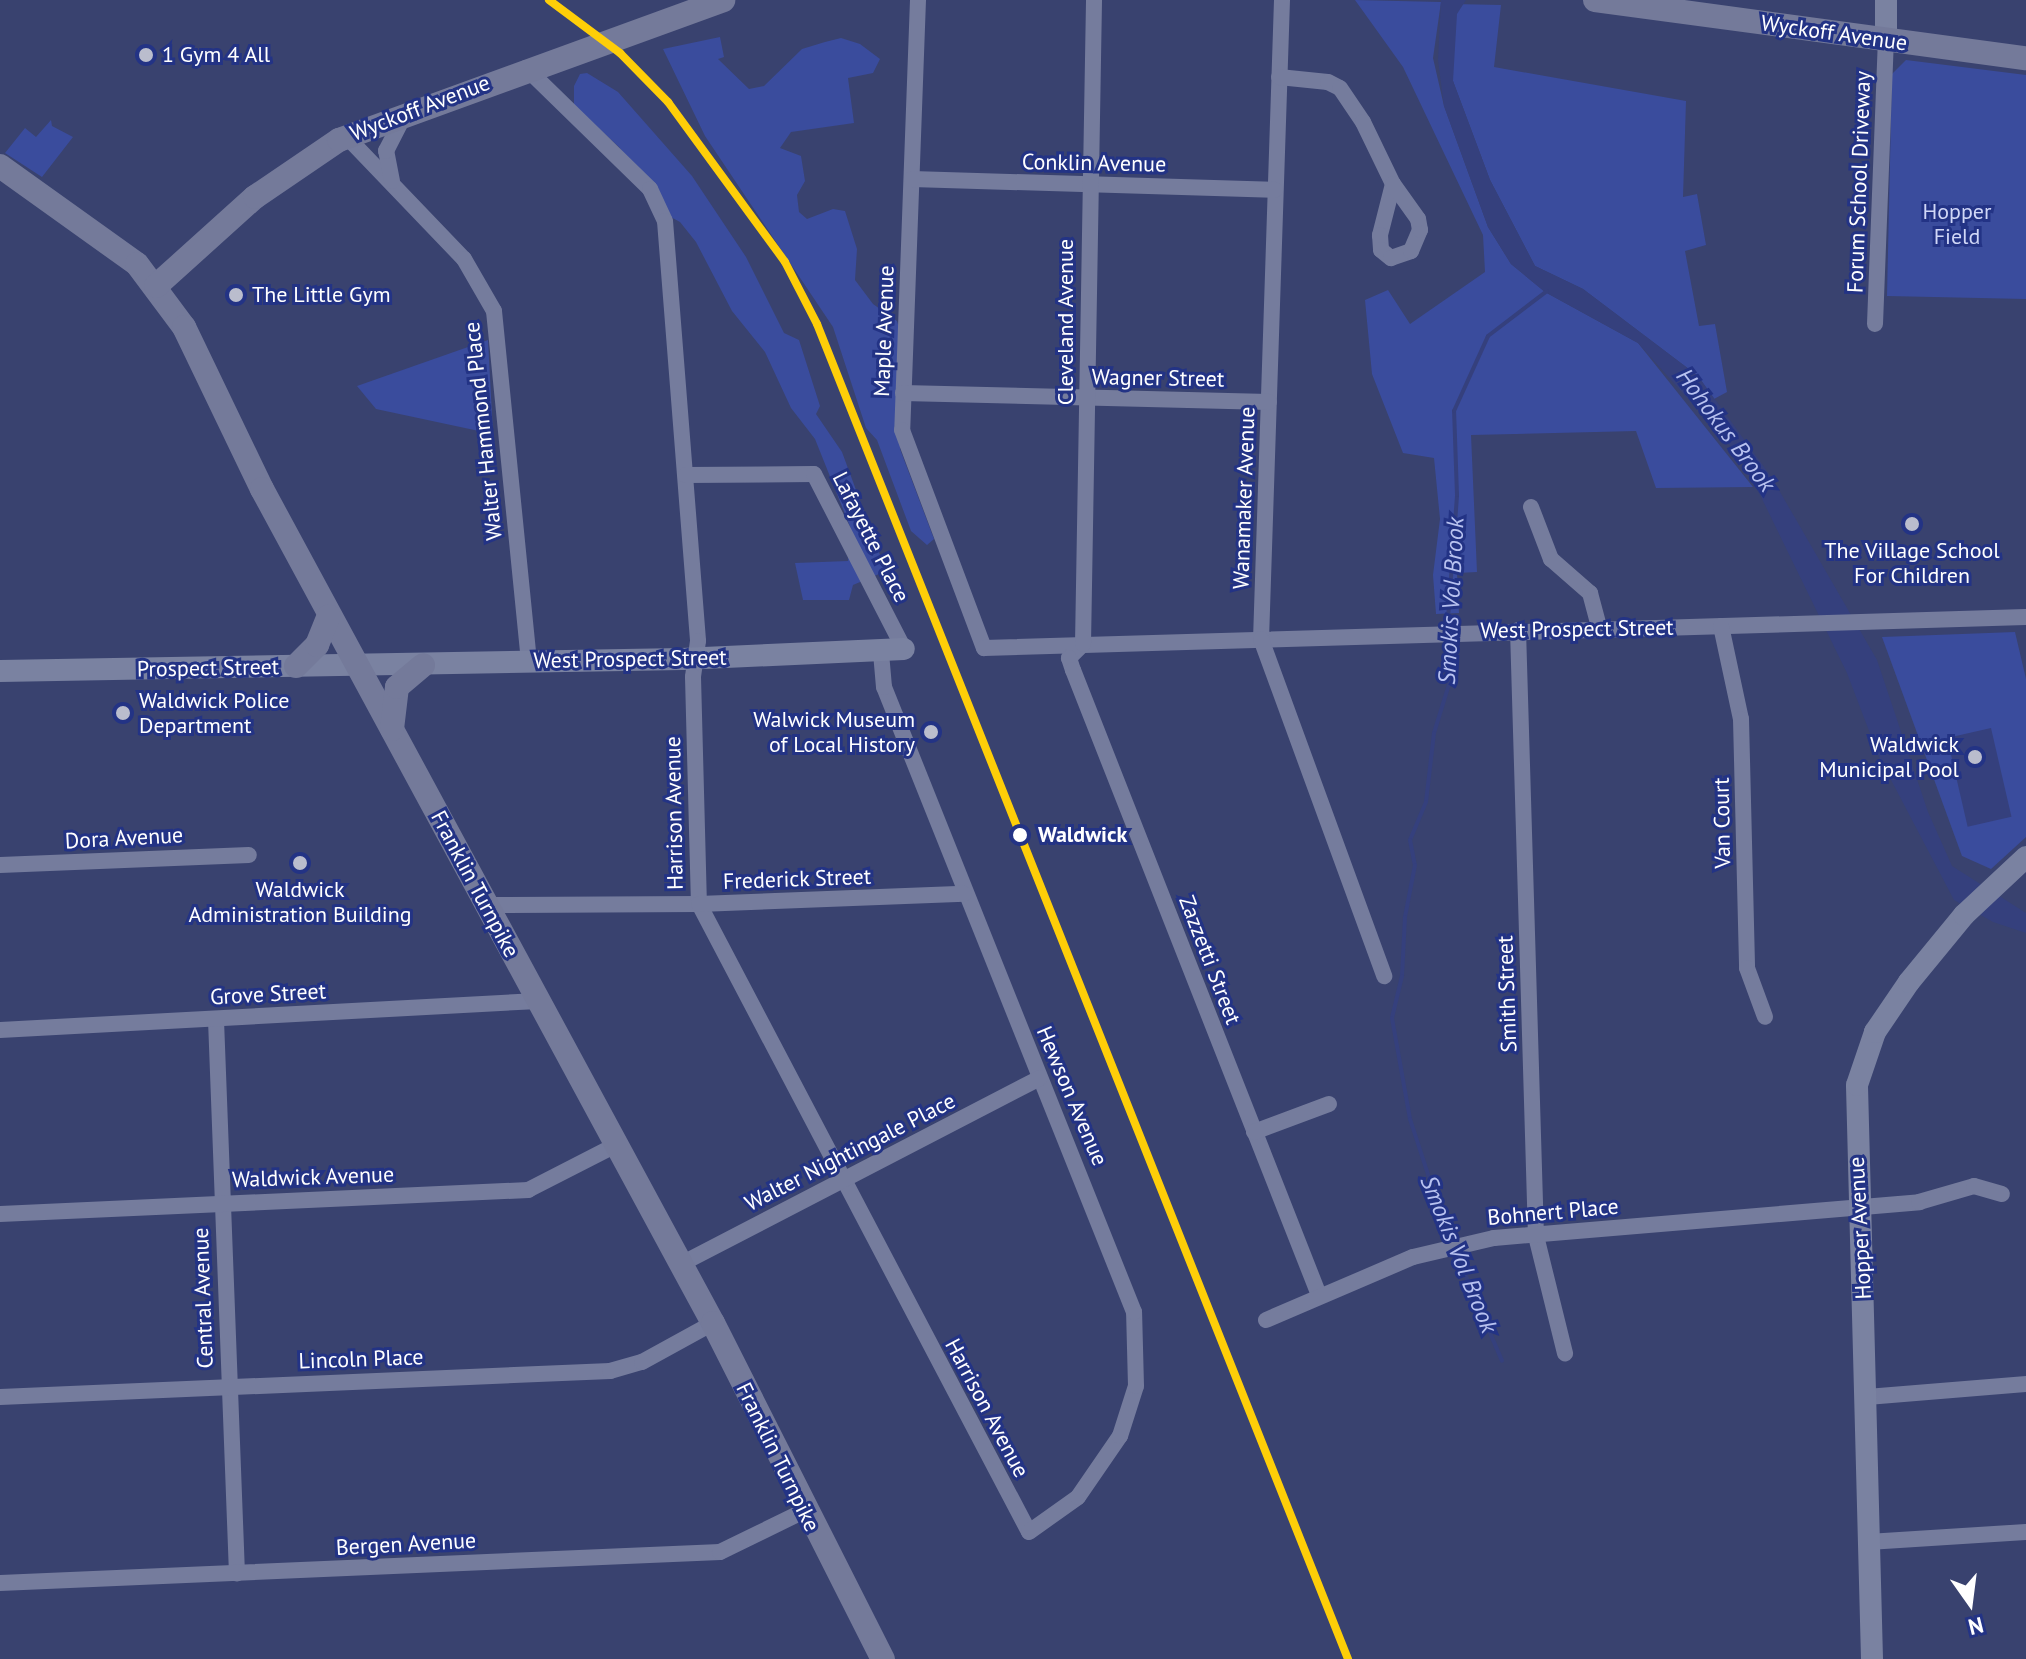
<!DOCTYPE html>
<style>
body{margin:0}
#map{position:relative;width:2026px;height:1659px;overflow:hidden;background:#39426f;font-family:"PT Sans",sans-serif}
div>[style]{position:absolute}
.green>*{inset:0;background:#3a4c9d}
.water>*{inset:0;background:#35407d;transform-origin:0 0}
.stream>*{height:4px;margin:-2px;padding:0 2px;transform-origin:2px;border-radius:2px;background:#35407d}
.street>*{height:16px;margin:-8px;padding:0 8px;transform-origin:8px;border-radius:8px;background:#757c9d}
.secondary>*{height:22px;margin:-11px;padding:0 11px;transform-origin:11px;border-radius:11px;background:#7a82a1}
.primary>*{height:24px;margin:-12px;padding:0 12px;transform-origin:12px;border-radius:12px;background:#747a9a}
.rail-1>*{height:8px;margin:-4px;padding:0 4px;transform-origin:4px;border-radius:4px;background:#fece08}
.dots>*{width:22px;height:22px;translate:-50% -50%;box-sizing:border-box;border:4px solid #233385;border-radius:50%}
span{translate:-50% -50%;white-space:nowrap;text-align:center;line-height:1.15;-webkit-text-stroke:6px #233385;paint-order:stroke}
.street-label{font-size:22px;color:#fff}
.poi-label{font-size:22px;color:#fff}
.left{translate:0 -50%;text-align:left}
.right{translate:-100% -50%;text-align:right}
.park-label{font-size:22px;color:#d0d7f7}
.stop-label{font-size:22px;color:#fff;font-weight:700}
.water-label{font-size:24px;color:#b8c2f0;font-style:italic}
.north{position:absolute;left:1930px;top:1563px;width:80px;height:80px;-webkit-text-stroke:6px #233385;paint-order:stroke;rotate:166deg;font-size:22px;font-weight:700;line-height:32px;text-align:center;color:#fff}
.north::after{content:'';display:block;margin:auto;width:28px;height:36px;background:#fff;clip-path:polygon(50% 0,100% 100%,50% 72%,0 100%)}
</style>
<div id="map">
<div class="green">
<div style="clip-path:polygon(1355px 0,1441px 2px,1433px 58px,1444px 106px,1488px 227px,1511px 264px,1545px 292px,1638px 343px,1753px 487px,1656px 488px,1636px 431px,1471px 435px,1477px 572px,1457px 573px,1459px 613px,1436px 614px,1433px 575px,1440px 519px,1434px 458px,1403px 453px,1372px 374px,1365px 300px,1388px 290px,1410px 324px,1485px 272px,1483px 235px,1403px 67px)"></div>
<div style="clip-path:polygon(1453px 4px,1501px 5px,1494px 67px,1686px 101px,1683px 197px,1697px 194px,1706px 245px,1685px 251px,1699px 326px,1715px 324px,1727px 392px,1714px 399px,1698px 376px,1583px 289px,1535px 266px,1490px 180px,1453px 81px)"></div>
<div style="clip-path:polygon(720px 37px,724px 57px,718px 59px,749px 89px,764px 86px,802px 49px,825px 42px,841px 38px,860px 44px,880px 59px,873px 73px,848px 78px,854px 123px,791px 132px,780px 148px,801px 156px,805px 181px,797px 195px,799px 212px,807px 219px,833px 209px,845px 211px,857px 249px,855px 280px,873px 304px,897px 321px,901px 334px,900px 449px,934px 539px,927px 545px,911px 531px,877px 440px,866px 428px,833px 327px,705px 136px,663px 49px)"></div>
<div style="clip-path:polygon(1906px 60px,2026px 75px,2026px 299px,1887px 296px,1892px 74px)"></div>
<div style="clip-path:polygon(587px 73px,618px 92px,692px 176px,746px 257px,784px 333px,799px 340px,820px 406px,816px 414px,842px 452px,886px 571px,853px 585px,849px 600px,803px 600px,795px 563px,848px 561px,851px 529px,815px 439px,791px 408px,765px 352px,732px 311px,696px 242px,680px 222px,667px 215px,619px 147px,574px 106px,574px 86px,580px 74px)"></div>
<div style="clip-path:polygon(51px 120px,52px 126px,73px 137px,42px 177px,5px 153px,25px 128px,36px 137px)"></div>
<div style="clip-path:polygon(488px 340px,493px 434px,376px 409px,357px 386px)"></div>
<div style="clip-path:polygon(2015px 632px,2026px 679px,2026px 837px,1991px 869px,1962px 856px,1882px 637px)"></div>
</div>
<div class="water">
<div style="clip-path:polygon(1441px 0,1466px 0,1457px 14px,1453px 81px,1490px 180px,1535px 266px,1583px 289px,1698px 376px,1772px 478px,1877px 660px,1928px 812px,1952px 866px,2026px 913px,2026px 933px,1993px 922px,1954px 900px,1879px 757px,1847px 673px,1743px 460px,1638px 343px,1545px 292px,1511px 264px,1488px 227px,1444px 106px,1438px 60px)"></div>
<div style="left:1991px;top:728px;width:91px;height:45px;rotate:77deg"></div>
</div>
<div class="stream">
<div style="left:1447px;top:632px;width:137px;rotate:-85.8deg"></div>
<div style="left:1457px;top:495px;width:84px;rotate:-92deg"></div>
<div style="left:1454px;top:411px;width:82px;rotate:-65.6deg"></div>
<div style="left:1488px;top:336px;width:74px;rotate:-37.3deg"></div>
<div style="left:1447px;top:640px;width:41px;rotate:85.8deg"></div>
<div style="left:1450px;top:681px;width:54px;rotate:107.1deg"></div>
<div style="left:1434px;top:733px;width:69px;rotate:96.6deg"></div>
<div style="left:1426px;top:802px;width:41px;rotate:112.8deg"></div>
<div style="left:1410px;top:840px;width:25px;rotate:79deg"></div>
<div style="left:1415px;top:865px;width:53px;rotate:100.9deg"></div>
<div style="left:1405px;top:917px;width:59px;rotate:92.9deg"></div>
<div style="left:1402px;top:976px;width:43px;rotate:103.4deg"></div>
<div style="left:1392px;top:1018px;width:103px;rotate:79.9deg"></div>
<div style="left:1410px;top:1119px;width:129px;rotate:72deg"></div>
<div style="left:1456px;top:1253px;width:117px;rotate:66.9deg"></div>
</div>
<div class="street">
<div style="left:918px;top:0;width:430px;rotate:92.1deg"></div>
<div style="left:902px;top:430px;width:233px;rotate:69.4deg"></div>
<div style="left:984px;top:648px;width:1042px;rotate:-1.7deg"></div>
<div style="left:1282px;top:0;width:639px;rotate:91.88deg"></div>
<div style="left:1261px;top:639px;width:359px;rotate:69.9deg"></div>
<div style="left:526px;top:68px;width:173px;rotate:44.3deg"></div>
<div style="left:650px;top:189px;width:35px;rotate:65deg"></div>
<div style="left:665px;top:221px;width:421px;rotate:85.5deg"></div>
<div style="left:698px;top:641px;width:36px;rotate:98deg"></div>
<div style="left:693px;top:677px;width:227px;rotate:88.5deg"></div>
<div style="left:699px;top:904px;width:709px;rotate:62.28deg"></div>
<div style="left:1029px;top:1532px;width:60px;rotate:-35.5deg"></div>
<div style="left:1078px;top:1497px;width:74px;rotate:-55.5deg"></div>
<div style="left:1120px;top:1436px;width:52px;rotate:-72.3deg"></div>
<div style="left:1136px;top:1386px;width:74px;rotate:-91.5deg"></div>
<div style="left:1134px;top:1312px;width:673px;rotate:-111.8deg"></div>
<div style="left:884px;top:687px;width:35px;rotate:-95deg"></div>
<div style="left:1279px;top:77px;width:49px;rotate:5.8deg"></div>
<div style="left:1328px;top:82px;width:13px;rotate:27deg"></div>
<div style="left:1340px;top:88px;width:41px;rotate:55.9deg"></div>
<div style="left:1363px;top:122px;width:69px;rotate:64.2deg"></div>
<div style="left:1393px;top:184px;width:53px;rotate:104.3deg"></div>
<div style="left:1380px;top:235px;width:15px;rotate:86deg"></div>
<div style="left:1381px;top:250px;width:13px;rotate:39deg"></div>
<div style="left:1391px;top:258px;width:21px;rotate:-19deg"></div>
<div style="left:1411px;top:251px;width:23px;rotate:-67deg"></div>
<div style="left:1420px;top:230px;width:11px;rotate:-100deg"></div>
<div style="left:1418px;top:219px;width:43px;rotate:-125.5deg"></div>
<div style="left:346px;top:136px;width:170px;rotate:46.2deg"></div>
<div style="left:464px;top:259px;width:60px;rotate:60deg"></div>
<div style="left:494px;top:311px;width:353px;rotate:84.3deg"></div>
<div style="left:912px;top:179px;width:363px;rotate:1.7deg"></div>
<div style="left:392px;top:181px;width:31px;rotate:-101deg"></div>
<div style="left:386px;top:151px;width:42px;rotate:-62.8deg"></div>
<div style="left:1875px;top:324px;width:283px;rotate:-87.8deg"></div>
<div style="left:903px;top:393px;width:366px;rotate:1.4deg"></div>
<div style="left:686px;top:475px;width:128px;rotate:-0.4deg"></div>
<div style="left:814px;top:474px;width:197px;rotate:62.8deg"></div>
<div style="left:1531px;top:507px;width:56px;rotate:69deg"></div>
<div style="left:1551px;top:559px;width:52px;rotate:41.1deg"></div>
<div style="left:1590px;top:593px;width:35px;rotate:75deg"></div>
<div style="left:1721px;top:626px;width:95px;rotate:77.9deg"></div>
<div style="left:1741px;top:719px;width:249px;rotate:88.6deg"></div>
<div style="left:1747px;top:968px;width:52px;rotate:69.8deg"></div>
<div style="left:1518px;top:630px;width:606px;rotate:88.3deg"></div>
<div style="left:1536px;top:1236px;width:121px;rotate:76.1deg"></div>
<div style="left:1083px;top:644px;width:20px;rotate:135deg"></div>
<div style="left:1069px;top:658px;width:13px;rotate:72deg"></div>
<div style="left:1073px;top:670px;width:672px;rotate:68.52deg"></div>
<div style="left:1083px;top:644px;width:644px;rotate:-89.02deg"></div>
<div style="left:0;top:865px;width:249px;rotate:-2.3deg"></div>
<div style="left:487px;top:905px;width:212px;rotate:-0.3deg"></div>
<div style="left:699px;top:904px;width:265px;rotate:-2.2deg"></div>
<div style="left:216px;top:1020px;width:554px;rotate:87.83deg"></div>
<div style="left:0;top:1030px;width:539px;rotate:-3.09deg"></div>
<div style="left:1254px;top:1132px;width:80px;rotate:-20.5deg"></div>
<div style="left:0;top:1214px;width:529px;rotate:-2.6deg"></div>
<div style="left:528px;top:1190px;width:99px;rotate:-27.1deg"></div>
<div style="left:681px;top:1264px;width:404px;rotate:-27.4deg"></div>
<div style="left:1266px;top:1320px;width:160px;rotate:-23.2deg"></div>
<div style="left:1413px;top:1257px;width:83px;rotate:-13.2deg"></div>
<div style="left:1494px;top:1238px;width:427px;rotate:-4.8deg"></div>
<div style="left:1919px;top:1202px;width:57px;rotate:-16.2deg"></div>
<div style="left:1974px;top:1186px;width:29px;rotate:16deg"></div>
<div style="left:0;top:1397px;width:611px;rotate:-2.44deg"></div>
<div style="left:610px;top:1371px;width:33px;rotate:-16deg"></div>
<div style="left:642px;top:1362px;width:81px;rotate:-28.8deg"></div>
<div style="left:1867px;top:1397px;width:160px;rotate:-4.7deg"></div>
<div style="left:1868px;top:1542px;width:158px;rotate:-3.6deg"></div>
<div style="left:0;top:1583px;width:721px;rotate:-2.47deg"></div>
<div style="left:720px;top:1552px;width:93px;rotate:-26deg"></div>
</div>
<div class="secondary">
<div style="left:1886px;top:0;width:41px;rotate:90deg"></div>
<div style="left:0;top:671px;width:682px;rotate:-1.01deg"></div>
<div style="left:682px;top:659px;width:222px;rotate:-2.6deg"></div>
<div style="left:1872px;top:1659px;width:574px;rotate:-91.5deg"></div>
<div style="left:1857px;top:1085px;width:56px;rotate:-71.2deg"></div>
<div style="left:1875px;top:1032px;width:60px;rotate:-55.8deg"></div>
<div style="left:1909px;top:982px;width:87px;rotate:-50.6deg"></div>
<div style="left:1964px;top:915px;width:85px;rotate:-43.1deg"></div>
</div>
<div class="primary">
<div style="left:1595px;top:0;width:435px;rotate:7.7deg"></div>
<div style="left:0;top:166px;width:168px;rotate:35.6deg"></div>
<div style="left:137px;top:264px;width:79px;rotate:53.3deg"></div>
<div style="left:184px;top:327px;width:180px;rotate:64.3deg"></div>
<div style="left:262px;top:489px;width:948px;rotate:61.6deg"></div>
<div style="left:713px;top:1323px;width:377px;rotate:63.2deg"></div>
<div style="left:156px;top:286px;width:133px;rotate:-42deg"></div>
<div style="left:255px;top:197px;width:102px;rotate:-34.2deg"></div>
<div style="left:339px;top:140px;width:409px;rotate:-20deg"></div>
<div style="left:296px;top:666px;width:30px;rotate:-45deg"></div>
<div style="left:317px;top:645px;width:31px;rotate:-68deg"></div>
<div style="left:392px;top:729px;width:42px;rotate:-83.2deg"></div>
<div style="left:397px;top:687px;width:34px;rotate:-40deg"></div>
</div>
<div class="rail-1">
<div style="left:549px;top:0;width:89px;rotate:36.7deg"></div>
<div style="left:620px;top:53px;width:69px;rotate:45.6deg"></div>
<div style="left:668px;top:102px;width:198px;rotate:53.8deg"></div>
<div style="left:785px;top:262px;width:70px;rotate:62.7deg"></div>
<div style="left:817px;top:324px;width:1437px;rotate:68.31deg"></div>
</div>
<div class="dots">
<div style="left:146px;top:55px;background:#babdcd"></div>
<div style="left:236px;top:295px;background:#babdcd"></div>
<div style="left:1912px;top:524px;background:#babdcd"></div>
<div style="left:123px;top:713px;background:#babdcd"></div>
<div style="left:931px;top:732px;background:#babdcd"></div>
<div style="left:1975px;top:757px;background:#babdcd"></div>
<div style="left:1020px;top:835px;background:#fff"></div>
<div style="left:300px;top:863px;background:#babdcd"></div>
</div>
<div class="street-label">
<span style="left:1834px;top:33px;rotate:8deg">Wyckoff Avenue</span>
<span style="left:420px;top:108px;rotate:-21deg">Wyckoff Avenue</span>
<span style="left:1094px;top:163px;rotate:1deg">Conklin Avenue</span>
<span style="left:1859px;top:182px;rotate:-88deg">Forum School Driveway</span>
<span style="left:1066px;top:322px;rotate:-90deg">Cleveland Avenue</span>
<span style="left:884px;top:331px;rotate:-88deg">Maple Avenue</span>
<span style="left:1158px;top:378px;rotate:1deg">Wagner Street</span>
<span style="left:483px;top:431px;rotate:-96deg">Walter Hammond Place</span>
<span style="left:1244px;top:498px;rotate:-88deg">Wanamaker Avenue</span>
<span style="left:871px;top:537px;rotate:63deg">Lafayette Place</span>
<span style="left:1577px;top:629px;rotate:-1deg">West Prospect Street</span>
<span style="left:630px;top:659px;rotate:-1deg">West Prospect Street</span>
<span style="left:208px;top:668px;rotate:-1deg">Prospect Street</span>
<span style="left:674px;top:813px;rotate:-91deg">Harrison Avenue</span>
<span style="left:1722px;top:823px;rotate:-91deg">Van Court</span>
<span style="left:124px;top:838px;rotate:-3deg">Dora Avenue</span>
<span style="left:797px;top:879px;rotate:-2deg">Frederick Street</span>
<span style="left:475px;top:884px;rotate:62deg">Franklin Turnpike</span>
<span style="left:1210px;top:960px;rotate:69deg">Zazzetti Street</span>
<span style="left:268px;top:994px;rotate:-3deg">Grove Street</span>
<span style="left:1507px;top:994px;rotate:-92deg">Smith Street</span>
<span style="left:1072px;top:1096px;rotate:67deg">Hewson Avenue</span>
<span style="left:850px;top:1152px;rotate:-27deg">Walter Nightingale Place</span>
<span style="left:313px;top:1177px;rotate:-2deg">Waldwick Avenue</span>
<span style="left:1553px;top:1212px;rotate:-5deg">Bohnert Place</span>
<span style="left:1860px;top:1228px;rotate:-93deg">Hopper Avenue</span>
<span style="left:203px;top:1298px;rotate:-92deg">Central Avenue</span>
<span style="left:361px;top:1359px;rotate:-2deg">Lincoln Place</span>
<span style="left:987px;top:1408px;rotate:62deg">Harrison Avenue</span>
<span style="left:778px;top:1457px;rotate:64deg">Franklin Turnpike</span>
<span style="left:406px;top:1544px;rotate:-3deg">Bergen Avenue</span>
</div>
<div class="poi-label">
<span class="left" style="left:162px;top:55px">1 Gym 4 All</span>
<span class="left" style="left:252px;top:295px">The Little Gym</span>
<span style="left:1912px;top:563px">The Village School<br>For Children</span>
<span class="left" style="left:139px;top:713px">Waldwick Police<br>Department</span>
<span class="right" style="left:915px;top:732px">Walwick Museum<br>of Local History</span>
<span class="right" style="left:1959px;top:757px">Waldwick<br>Municipal Pool</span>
<span style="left:300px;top:902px">Waldwick<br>Administration Building</span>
</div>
<div class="park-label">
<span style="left:1957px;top:224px">Hopper<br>Field</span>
</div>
<div class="stop-label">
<span class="left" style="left:1038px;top:835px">Waldwick</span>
</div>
<div class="water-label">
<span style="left:1726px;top:430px;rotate:53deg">Hohokus Brook</span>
<span style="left:1451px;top:601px;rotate:-87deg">Smokis Vol Brook</span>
<span style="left:1459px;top:1254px;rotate:68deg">Smokis Vol Brook</span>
</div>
<div class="north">N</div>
</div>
